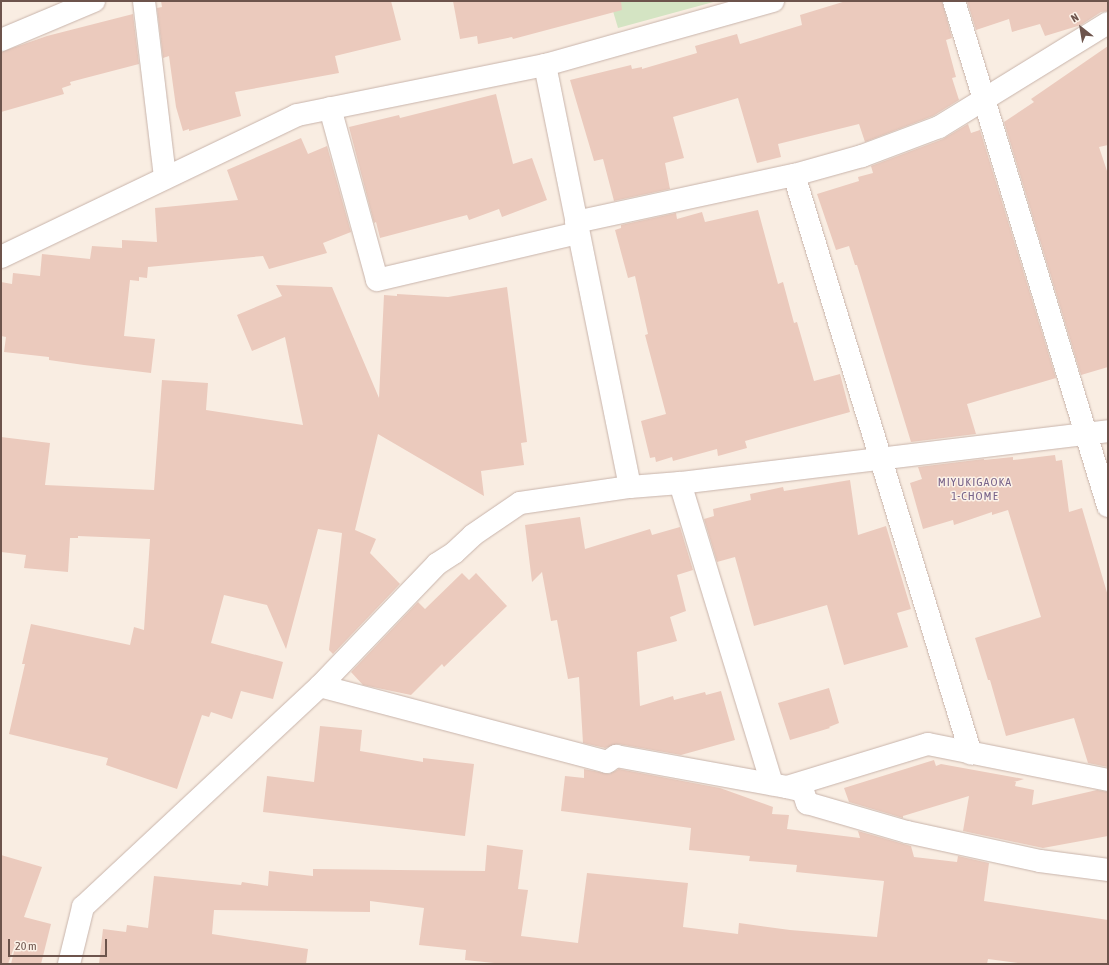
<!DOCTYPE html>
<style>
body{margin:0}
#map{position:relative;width:1109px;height:965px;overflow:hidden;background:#f9ede2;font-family:"Asap Condensed",sans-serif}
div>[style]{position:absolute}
.green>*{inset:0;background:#d4e4c3}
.building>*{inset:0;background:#ebcabd}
.roads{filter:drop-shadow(0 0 1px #c8b4ab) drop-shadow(0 0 1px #c8b4ab)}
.minor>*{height:22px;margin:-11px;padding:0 11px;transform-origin:11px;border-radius:11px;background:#fff}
span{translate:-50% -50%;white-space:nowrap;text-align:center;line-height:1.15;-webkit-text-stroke:3px #fcf2e8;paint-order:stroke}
.neighbourhood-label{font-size:12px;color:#79648a;letter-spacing:1px}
.frame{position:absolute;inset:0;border:2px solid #6d544c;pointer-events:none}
.north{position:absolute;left:1061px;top:8px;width:40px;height:40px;-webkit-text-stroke:3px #fcf2e8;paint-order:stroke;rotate:329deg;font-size:11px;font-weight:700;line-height:16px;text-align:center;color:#6d544c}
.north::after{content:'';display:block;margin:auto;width:14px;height:18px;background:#6d544c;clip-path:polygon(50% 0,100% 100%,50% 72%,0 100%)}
.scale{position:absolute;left:8px;top:939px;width:99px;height:18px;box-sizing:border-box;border:2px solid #6d544c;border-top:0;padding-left:5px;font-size:12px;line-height:14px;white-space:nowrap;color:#6d544c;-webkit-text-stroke:3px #fcf2e8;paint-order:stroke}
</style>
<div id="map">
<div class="green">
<div style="clip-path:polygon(610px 1px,717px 1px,618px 28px)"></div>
</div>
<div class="building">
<div style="clip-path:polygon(161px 1px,391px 1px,401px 40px,335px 56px,339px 73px,235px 92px,241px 116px,189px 131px,189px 129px,183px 131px,176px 107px,169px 56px,163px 58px,157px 8px,162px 7px)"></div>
<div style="clip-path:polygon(453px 1px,621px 1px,622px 10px,513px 39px,512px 37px,478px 44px,477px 36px,460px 39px)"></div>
<div style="clip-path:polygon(846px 1px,942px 1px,952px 38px,946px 40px,956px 77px,952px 78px,959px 100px,933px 116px,865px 142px,859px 124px,778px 144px,781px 157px,757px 163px,738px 98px,673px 117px,684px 158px,665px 163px,670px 189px,614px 201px,603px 159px,594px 161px,570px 80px,631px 65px,632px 69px,642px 67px,642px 69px,697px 53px,695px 46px,737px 34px,740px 44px,802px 25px,800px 15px)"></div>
<div style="clip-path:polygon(967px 1px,1108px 1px,1108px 11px,1101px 12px,1081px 25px,1045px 36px,1040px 24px,1012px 32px,1009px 19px,976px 30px)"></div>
<div style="clip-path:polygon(133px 14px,139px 64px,70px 82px,71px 85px,62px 88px,64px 94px,1px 112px,1px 52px,47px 36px)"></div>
<div style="clip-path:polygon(1108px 46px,1108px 145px,1099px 147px,1108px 174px,1108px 367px,1081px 375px,1004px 122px,1034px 102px,1031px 99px)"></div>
<div style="clip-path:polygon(496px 94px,513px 164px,532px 158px,547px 200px,502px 217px,499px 209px,469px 220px,467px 215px,380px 238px,376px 222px,374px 223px,349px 127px,399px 115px,400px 118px)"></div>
<div style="clip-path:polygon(968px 124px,971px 133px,980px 130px,1056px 378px,967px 404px,976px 434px,911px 442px,857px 265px,855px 265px,849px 246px,836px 250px,817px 194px,859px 181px,858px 177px,873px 173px,871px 166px,943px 139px)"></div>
<div style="clip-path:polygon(301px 138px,308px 154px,327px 146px,351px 232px,323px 243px,327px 253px,269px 269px,263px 256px,148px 267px,147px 278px,139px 277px,139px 281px,130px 280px,124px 336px,155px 339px,151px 373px,84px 365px,49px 360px,49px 357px,4px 352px,6px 337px,1px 336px,1px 282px,12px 284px,13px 273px,40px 276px,42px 254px,90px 259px,92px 246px,122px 248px,122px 240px,157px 242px,155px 208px,238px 200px,227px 170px)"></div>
<div style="clip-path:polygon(758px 210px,778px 284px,783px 282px,794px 323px,797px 322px,814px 381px,840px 374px,850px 412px,745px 441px,747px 448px,718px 456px,717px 449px,673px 461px,672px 457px,656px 462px,655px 457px,650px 458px,641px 421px,666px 414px,645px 335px,648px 334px,635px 276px,628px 278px,615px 230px,621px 228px,621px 225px,676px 213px,677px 219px,702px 212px,705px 222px)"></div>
<div style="clip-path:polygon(276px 285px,332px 287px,379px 398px,384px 295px,397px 296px,397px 294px,448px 297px,507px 287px,527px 442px,521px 443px,524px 465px,481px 471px,484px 496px,378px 434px,355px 530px,376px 539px,370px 553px,400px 584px,333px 654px,329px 650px,342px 533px,318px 529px,286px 649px,267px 605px,224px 595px,211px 643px,283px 662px,273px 699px,241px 691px,232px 719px,211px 712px,209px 717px,202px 715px,177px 789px,106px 765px,108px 758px,9px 734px,25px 664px,22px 664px,31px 624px,130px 645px,134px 627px,144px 630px,150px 539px,78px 536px,78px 538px,70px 538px,68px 572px,24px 568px,26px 555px,1px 552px,1px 437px,50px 443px,45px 485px,154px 490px,162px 380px,208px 383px,206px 410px,303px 425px,285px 337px,252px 351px,237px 315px,282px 296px)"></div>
<div style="clip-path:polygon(1055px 455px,1056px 461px,1062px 460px,1069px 512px,1082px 508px,1108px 596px,1108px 767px,1088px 763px,1074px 718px,1006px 736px,990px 680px,988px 680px,975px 638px,1041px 617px,1008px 510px,992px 515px,992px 512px,954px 525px,953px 520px,923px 529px,910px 483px,922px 479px,918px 467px,984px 459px,984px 460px,1013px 457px,1013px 460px)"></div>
<div style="clip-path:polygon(850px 480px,858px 535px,886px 526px,911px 609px,897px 613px,908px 647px,844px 665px,827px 605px,754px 626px,735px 557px,717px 562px,704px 519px,714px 516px,713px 509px,751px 500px,750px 494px,783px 487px,784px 491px)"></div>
<div style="clip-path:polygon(580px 517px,585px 549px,650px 529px,652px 535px,680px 527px,693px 570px,677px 575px,686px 611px,670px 617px,677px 641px,637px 652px,640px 706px,673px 696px,674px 700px,705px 692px,706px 695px,721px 691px,735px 740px,681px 755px,618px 744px,605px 748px,583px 743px,579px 677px,568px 679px,557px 620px,551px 621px,542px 572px,532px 582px,525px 525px)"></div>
<div style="clip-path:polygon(462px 573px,469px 580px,476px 573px,507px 606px,444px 667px,442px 664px,411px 695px,363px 685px,351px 672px,418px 602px,425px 609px)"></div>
<div style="clip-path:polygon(829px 688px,839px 723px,829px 727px,830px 728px,790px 740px,778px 703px)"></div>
<div style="clip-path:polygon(320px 726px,362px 730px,360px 751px,423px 762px,423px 758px,474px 764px,465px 836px,263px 812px,267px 776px,314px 782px)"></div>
<div style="clip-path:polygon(934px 760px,936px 766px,941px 764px,1024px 779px,1014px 782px,1016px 782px,1015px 786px,1034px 790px,1032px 805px,1097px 790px,1108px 792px,1108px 836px,1043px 848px,963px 831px,969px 796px,903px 816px,903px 818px,849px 802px,844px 788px)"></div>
<div style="clip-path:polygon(584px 769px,609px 774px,619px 769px,720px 788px,773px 807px,772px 814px,789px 815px,787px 829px,860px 838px,858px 831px,911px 846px,914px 857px,957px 862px,958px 856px,989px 863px,984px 901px,1108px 920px,1108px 964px,1025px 964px,988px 959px,987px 964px,504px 964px,465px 960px,466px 950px,419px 945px,424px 908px,370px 901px,370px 912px,214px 910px,212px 934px,308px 949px,306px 964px,99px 964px,103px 929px,126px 932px,127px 925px,148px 928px,154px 876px,241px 885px,242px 882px,268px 886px,269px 871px,313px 876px,313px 869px,485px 871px,487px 845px,523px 850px,518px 889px,528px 890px,521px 936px,578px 943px,587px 873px,688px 883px,683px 927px,738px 934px,739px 923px,790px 930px,877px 937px,884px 881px,796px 872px,797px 865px,749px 861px,750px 856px,689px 850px,691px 828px,561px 811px,565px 776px,584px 778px)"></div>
<div style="clip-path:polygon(1px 855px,42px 867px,24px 917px,51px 924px,41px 964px,11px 964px,17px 939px,8px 964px,1px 964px)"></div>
</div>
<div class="roads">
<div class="minor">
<div style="left:144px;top:1px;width:178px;rotate:83.2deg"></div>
<div style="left:954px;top:1px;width:528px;rotate:73.04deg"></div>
<div style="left:1px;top:40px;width:101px;rotate:-22.8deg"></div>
<div style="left:545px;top:65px;width:430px;rotate:78.6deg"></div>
<div style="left:330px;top:108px;width:178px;rotate:74.7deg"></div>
<div style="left:377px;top:280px;width:206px;rotate:-13.2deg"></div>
<div style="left:794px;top:175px;width:605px;rotate:73deg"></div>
<div style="left:576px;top:222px;width:223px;rotate:-12.2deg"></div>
<div style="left:794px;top:175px;width:71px;rotate:-15.6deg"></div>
<div style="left:862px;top:156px;width:82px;rotate:-20.6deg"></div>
<div style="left:939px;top:127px;width:198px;rotate:-31.6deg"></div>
<div style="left:1px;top:257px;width:328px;rotate:-25.6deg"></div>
<div style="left:297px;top:115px;width:253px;rotate:-11.4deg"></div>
<div style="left:545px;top:65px;width:237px;rotate:-15.7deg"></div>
<div style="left:680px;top:483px;width:315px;rotate:73deg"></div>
<div style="left:320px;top:686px;width:297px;rotate:14.8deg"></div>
<div style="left:607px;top:762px;width:11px;rotate:-34deg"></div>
<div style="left:616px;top:756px;width:174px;rotate:10.3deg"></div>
<div style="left:787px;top:787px;width:16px;rotate:14deg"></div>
<div style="left:803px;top:791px;width:13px;rotate:72deg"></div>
<div style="left:807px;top:803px;width:104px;rotate:16.2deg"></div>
<div style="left:907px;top:832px;width:136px;rotate:12.3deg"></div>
<div style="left:1040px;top:861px;width:69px;rotate:7.5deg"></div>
<div style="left:787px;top:787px;width:147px;rotate:-17deg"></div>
<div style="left:928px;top:744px;width:184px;rotate:11.3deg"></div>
<div style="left:69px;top:964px;width:59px;rotate:-76.2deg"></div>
<div style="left:83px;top:907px;width:324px;rotate:-43deg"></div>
<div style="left:320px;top:686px;width:169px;rotate:-46.2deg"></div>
<div style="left:437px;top:564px;width:20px;rotate:-33deg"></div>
<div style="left:454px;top:553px;width:26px;rotate:-43deg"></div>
<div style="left:473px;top:535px;width:57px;rotate:-34.2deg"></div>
<div style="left:520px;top:503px;width:111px;rotate:-8.3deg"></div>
<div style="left:630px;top:487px;width:50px;rotate:-4.6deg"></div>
<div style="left:680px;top:483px;width:431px;rotate:-6.9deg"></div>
</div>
</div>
<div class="neighbourhood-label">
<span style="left:975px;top:490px">MIYUKIGAOKA<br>1-CHOME</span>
</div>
<div class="frame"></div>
<div class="north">N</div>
<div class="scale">20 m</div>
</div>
